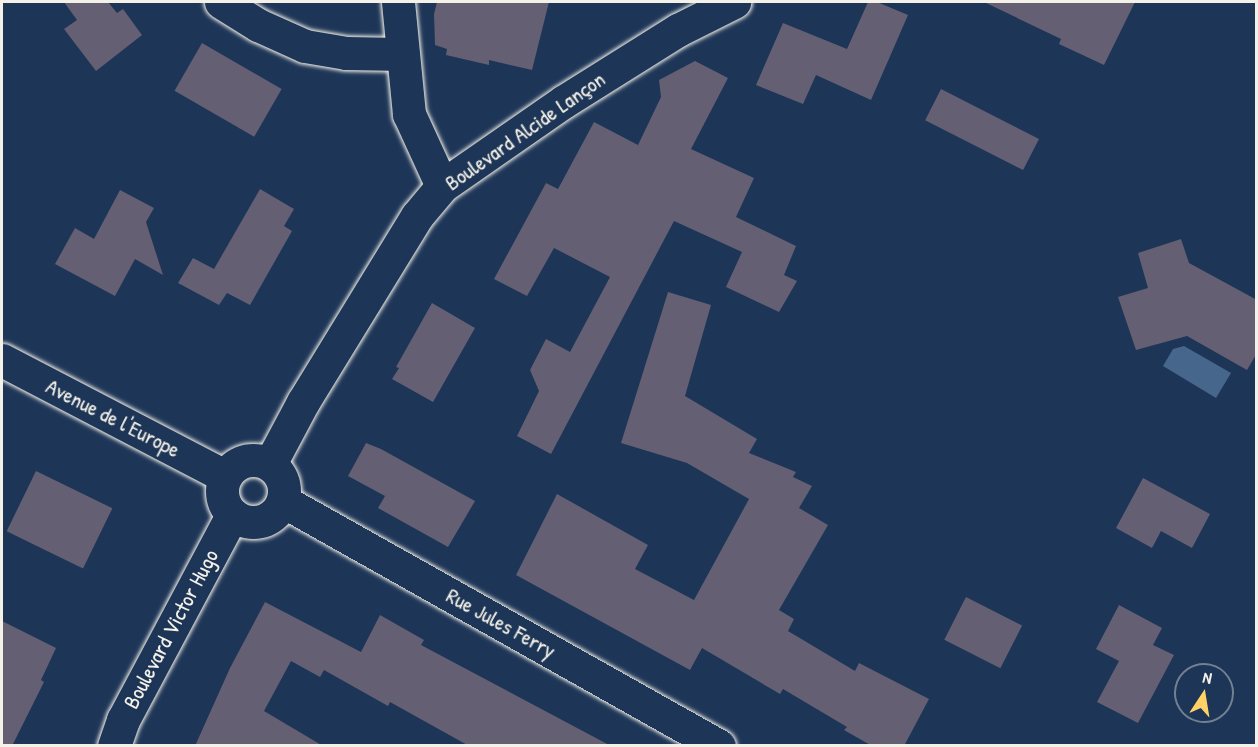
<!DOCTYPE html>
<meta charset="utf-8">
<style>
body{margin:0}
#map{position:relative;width:1258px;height:747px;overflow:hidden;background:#1d3557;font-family:"Patrick Hand",sans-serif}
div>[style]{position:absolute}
.water>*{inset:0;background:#47668c}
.building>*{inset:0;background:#645f72;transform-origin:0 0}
.roads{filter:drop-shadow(0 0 2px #f4f1e8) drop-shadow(0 0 2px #f4f1e8)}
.minor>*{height:33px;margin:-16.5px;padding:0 16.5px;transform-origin:16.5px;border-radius:16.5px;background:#1d3557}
.tertiary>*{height:33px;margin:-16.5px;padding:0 16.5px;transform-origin:16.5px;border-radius:16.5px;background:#1d3557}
.tertiary>.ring{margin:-16.5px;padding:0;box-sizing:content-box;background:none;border:33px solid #1d3557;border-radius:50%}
span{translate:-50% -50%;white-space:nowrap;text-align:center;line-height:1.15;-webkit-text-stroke:4.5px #1d3557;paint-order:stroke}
.street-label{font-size:22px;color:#f4f1e8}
.frame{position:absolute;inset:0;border:3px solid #f4f1e8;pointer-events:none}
.north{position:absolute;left:1174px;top:663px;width:60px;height:60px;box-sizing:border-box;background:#1d3557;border:2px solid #738091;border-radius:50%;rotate:12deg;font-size:16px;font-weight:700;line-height:24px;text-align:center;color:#f4f1e8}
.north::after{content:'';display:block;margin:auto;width:21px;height:27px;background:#ffd166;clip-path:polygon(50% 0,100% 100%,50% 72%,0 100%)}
</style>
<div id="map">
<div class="water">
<div style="clip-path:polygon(1184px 346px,1231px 373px,1216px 398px,1163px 366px,1173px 349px)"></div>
</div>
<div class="building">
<div style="clip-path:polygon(64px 2px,108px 2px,117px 13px,123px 9px,142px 35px,96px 71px,64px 29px,77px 20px)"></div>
<div style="clip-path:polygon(437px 2px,549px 2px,532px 70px,489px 60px,489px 65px,446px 55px,447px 49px,435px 45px,434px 14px)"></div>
<div style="clip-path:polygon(868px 2px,877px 2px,908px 15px,871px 100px,816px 75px,803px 104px,756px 85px,783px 23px,847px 49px)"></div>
<div style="clip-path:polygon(984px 2px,1135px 2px,1104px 65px,1059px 44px,1061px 39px)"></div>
<div style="left:202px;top:43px;width:92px;height:55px;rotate:30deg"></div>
<div style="clip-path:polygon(695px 61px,728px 78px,691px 149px,754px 178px,736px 217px,796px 246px,784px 275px,797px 281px,779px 312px,726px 287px,742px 252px,674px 221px,551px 454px,517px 436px,539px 391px,530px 370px,546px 339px,570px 352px,610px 277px,554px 248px,527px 296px,494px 279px,546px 183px,558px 189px,594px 122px,638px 145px,661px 97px,659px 80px)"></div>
<div style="left:941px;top:89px;width:110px;height:35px;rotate:27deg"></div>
<div style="clip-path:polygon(260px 189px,294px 209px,284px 226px,292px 231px,250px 305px,227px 293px,219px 305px,178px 283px,193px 258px,214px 269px)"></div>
<div style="clip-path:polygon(120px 190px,154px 208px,146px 222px,163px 275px,135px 259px,115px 296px,55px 264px,75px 228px,94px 239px)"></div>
<div style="clip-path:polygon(1181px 239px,1189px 263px,1257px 300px,1257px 353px,1247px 370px,1187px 336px,1136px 350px,1118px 297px,1148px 288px,1138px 253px)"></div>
<div style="clip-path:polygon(668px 292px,711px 305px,685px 396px,757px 439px,749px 453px,796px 472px,793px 477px,812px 486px,799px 508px,828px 525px,779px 610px,794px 619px,788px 631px,855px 671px,859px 663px,929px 699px,904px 746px,872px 746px,844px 730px,847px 727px,783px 689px,780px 694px,702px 648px,690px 670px,516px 575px,557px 494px,648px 545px,635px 569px,694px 600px,749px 499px,687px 463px,621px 443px)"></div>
<div style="clip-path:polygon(432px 303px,475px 328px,433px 402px,392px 379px,399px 368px,396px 367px)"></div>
<div style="clip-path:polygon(366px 443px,381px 449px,475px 501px,448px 547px,378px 508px,385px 496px,348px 476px)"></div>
<div style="left:36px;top:471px;width:85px;height:67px;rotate:26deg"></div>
<div style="clip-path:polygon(1143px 478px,1210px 514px,1192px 548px,1161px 531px,1152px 548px,1116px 528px)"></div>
<div style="left:966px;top:597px;width:63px;height:48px;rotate:27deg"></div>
<div style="clip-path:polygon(265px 602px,361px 652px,380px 615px,424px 640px,421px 645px,611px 746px,469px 746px,390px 702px,388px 706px,324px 670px,320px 677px,291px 661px,264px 711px,323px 746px,195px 746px,230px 668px)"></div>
<div style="clip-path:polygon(1119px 605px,1162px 628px,1153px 645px,1174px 655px,1138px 723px,1097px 702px,1119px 661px,1096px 649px)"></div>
<div style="clip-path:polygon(2px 621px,56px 648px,41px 680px,44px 682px,12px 746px,2px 746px)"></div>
</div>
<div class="roads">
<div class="minor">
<div style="left:221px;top:2px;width:44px;rotate:31.9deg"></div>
<div style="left:258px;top:25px;width:51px;rotate:24.1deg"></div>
<div style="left:305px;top:46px;width:42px;rotate:9.7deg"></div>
<div style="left:346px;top:53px;width:56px;rotate:1deg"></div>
<div style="left:398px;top:2px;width:113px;rotate:84.4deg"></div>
<div style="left:409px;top:114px;width:79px;rotate:65.4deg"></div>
<div style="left:270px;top:464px;width:70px;rotate:-62deg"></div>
<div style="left:303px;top:402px;width:218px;rotate:-58.5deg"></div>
<div style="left:417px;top:216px;width:39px;rotate:-50deg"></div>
<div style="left:442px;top:186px;width:147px;rotate:-34.8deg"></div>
<div style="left:563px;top:102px;width:136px;rotate:-32.1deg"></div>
<div style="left:678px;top:30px;width:63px;rotate:-26.6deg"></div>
<div style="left:114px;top:746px;width:28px;rotate:-71deg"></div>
<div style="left:123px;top:720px;width:232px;rotate:-62deg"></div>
</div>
<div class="tertiary">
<div style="left:2px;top:360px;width:251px;rotate:27.5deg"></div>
<div class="ring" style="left:222px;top:460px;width:29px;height:29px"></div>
<div style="left:283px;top:501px;width:500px;rotate:29.33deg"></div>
</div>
</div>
<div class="street-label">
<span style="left:525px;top:131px;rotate:-35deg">Boulevard Alcide Lançon</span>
<span style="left:113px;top:418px;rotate:27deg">Avenue de l'Europe</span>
<span style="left:501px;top:623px;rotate:29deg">Rue Jules Ferry</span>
<span style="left:171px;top:629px;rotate:-62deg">Boulevard Victor Hugo</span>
</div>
<div class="frame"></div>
<div class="north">N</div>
</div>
